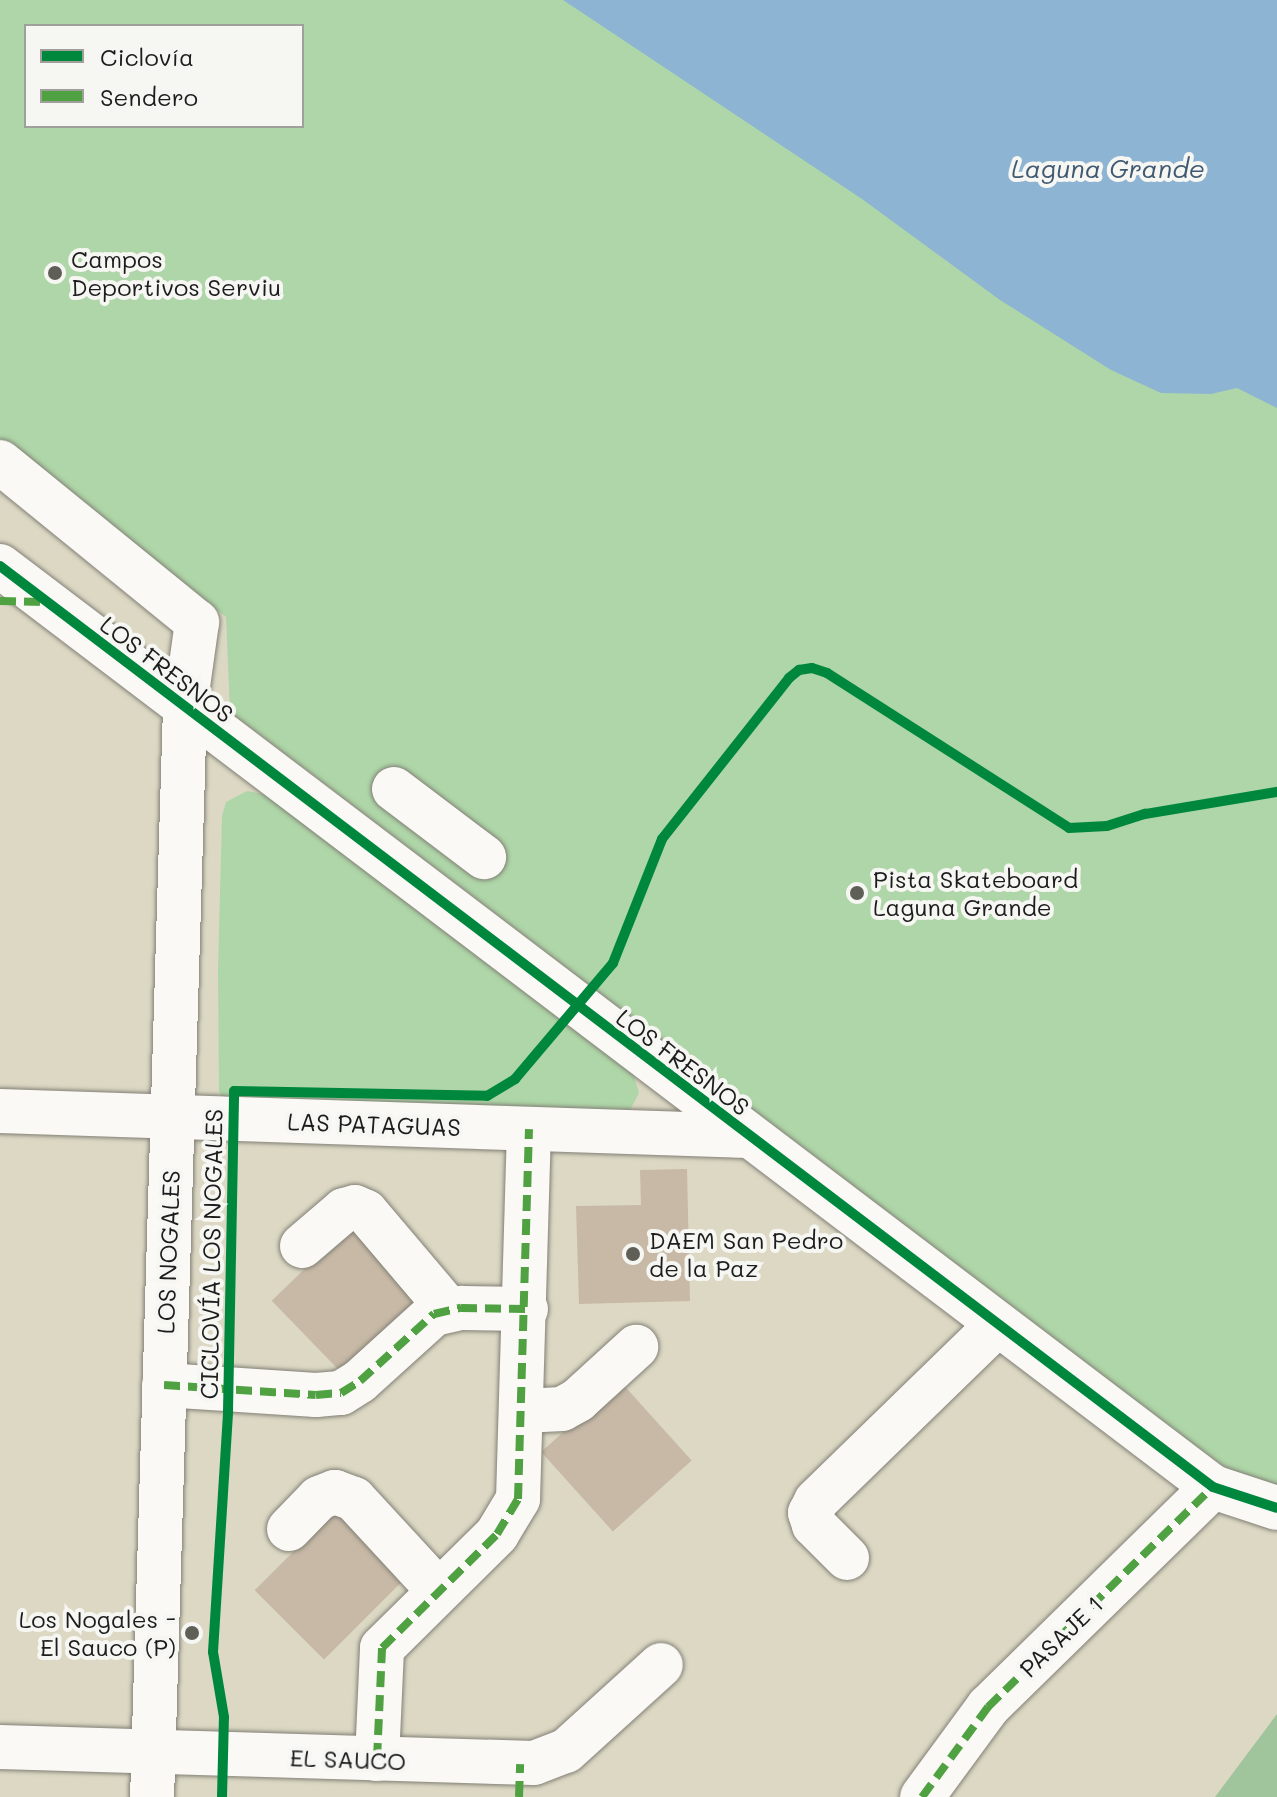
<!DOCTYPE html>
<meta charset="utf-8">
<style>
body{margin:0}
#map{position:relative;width:1277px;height:1797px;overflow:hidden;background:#dcd8c4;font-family:Mali,sans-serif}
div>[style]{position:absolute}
.green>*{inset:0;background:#aed6a8}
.forest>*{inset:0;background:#a0c59c}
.water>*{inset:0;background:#8eb4d4}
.building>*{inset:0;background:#c7b9a6;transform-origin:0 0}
.roads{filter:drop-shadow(0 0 2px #828076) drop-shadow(0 0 2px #828076)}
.minor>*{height:44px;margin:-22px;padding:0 22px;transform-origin:22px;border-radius:22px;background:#faf9f6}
.quiet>*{height:8px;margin-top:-4px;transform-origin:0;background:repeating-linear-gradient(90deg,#4fa141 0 16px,transparent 0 24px)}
.cycleway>*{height:10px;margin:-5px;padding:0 5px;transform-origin:5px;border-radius:5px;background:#00873e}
.dots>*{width:22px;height:22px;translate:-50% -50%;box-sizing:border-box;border:4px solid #f6f6f2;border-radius:50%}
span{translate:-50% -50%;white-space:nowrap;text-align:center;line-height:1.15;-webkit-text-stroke:8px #f6f6f2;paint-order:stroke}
.poi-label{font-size:24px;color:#1c1c1c}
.left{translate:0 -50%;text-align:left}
.right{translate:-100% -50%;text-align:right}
.street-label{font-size:24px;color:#1c1c1c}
.water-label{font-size:26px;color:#405972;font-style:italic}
.legend{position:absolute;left:24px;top:24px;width:280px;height:104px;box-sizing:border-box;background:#f6f6f2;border:2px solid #9f9f9c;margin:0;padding:10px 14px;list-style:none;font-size:24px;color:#1c1c1c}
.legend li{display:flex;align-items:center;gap:16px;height:40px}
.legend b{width:40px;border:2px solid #9f9f9c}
</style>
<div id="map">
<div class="green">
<div style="clip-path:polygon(evenodd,0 0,1277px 0,1277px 1493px,1229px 1470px,1192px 1443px,230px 712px,226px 617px,0 443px,0 0,26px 26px,302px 26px,302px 126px,26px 126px,26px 26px)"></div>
<div style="clip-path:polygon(247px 791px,272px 796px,631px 1066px,639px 1093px,628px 1114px,224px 1102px,219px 1091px,218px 971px,222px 816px,226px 802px)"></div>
</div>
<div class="forest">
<div style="clip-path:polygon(1277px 1714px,1277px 1797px,1215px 1797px)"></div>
</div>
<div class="water">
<div style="clip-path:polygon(563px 0,1277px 0,1277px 408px,1237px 388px,1211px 394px,1161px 393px,1111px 370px,1000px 300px,862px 199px)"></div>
</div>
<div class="building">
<div style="clip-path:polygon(687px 1169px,690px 1301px,579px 1304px,576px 1206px,641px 1205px,640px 1170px)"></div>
<div style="left:348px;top:1227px;width:100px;height:106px;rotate:46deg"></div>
<div style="left:620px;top:1381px;width:107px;height:106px;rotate:48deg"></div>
<div style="left:336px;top:1509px;width:98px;height:115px;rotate:45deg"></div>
</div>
<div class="roads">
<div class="minor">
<div style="left:0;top:462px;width:254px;rotate:39.1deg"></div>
<div style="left:197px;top:622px;width:86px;rotate:98deg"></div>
<div style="left:185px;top:707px;width:1090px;rotate:91.73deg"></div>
<div style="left:0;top:566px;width:1523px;rotate:37.21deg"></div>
<div style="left:1213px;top:1487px;width:67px;rotate:18.2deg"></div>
<div style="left:394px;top:789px;width:113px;rotate:37.1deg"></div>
<div style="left:0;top:1111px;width:748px;rotate:1.91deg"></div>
<div style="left:302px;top:1246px;width:55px;rotate:-40.6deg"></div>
<div style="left:344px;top:1210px;width:11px;rotate:-15deg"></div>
<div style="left:355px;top:1207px;width:12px;rotate:24deg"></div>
<div style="left:366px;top:1212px;width:128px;rotate:49.7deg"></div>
<div style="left:164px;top:1385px;width:152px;rotate:3.8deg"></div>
<div style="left:316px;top:1395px;width:25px;rotate:-5deg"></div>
<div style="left:341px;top:1393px;width:22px;rotate:-32deg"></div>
<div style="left:360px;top:1381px;width:100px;rotate:-42.2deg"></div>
<div style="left:434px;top:1314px;width:28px;rotate:-13deg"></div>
<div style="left:461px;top:1308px;width:65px;rotate:0.9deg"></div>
<div style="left:523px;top:1411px;width:39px;rotate:-3deg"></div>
<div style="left:562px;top:1409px;width:18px;rotate:-29deg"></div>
<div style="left:578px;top:1400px;width:79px;rotate:-42.4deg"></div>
<div style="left:289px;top:1529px;width:43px;rotate:-45.9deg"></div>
<div style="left:319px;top:1498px;width:17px;rotate:-21deg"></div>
<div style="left:335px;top:1492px;width:20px;rotate:20deg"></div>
<div style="left:354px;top:1499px;width:124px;rotate:47.3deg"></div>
<div style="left:847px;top:1558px;width:47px;rotate:-135deg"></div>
<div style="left:814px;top:1525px;width:13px;rotate:-108deg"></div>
<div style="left:810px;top:1513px;width:13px;rotate:-63deg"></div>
<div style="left:816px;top:1501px;width:251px;rotate:-44.2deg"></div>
<div style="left:0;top:1747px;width:534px;rotate:1.72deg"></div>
<div style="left:534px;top:1763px;width:34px;rotate:-21deg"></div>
<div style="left:566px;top:1751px;width:128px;rotate:-42.2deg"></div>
<div style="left:377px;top:1759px;width:111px;rotate:-87.4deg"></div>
<div style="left:382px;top:1648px;width:162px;rotate:-44.7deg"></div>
<div style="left:497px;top:1534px;width:41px;rotate:-59deg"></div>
<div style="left:518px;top:1499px;width:370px;rotate:-88.3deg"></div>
<div style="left:922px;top:1797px;width:112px;rotate:-53.7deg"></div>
<div style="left:988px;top:1707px;width:315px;rotate:-44.4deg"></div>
</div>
</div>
<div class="quiet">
<div style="left:0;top:601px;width:44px;rotate:1.3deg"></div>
<div style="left:164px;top:1385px;width:152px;rotate:3.8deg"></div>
<div style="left:316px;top:1395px;width:25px;rotate:-5deg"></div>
<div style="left:341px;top:1393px;width:22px;rotate:-32deg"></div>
<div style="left:360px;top:1381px;width:100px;rotate:-42.2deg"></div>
<div style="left:434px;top:1314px;width:28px;rotate:-13deg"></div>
<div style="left:461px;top:1308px;width:65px;rotate:0.9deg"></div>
<div style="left:377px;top:1759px;width:111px;rotate:-87.4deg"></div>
<div style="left:382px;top:1648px;width:162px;rotate:-44.7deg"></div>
<div style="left:497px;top:1534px;width:41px;rotate:-59deg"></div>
<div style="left:518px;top:1499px;width:370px;rotate:-88.3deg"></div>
<div style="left:519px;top:1797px;width:33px;rotate:-88deg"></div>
<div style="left:922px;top:1797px;width:112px;rotate:-53.7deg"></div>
<div style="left:988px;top:1707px;width:315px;rotate:-44.4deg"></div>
</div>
<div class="cycleway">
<div style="left:0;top:566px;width:1523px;rotate:37.21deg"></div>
<div style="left:1213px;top:1487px;width:67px;rotate:18.2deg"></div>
<div style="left:222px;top:1797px;width:80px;rotate:-88.6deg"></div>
<div style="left:224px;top:1717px;width:66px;rotate:-99.6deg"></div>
<div style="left:213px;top:1652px;width:241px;rotate:-86.4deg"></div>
<div style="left:228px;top:1411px;width:320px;rotate:-88.9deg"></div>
<div style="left:234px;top:1091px;width:253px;rotate:1.1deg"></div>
<div style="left:487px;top:1096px;width:33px;rotate:-31deg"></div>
<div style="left:515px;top:1079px;width:152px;rotate:-49.8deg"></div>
<div style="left:613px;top:963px;width:133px;rotate:-68.4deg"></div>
<div style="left:662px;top:839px;width:205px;rotate:-51.7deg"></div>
<div style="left:789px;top:678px;width:13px;rotate:-39deg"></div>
<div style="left:799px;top:670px;width:13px;rotate:-9deg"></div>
<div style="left:812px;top:668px;width:16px;rotate:18deg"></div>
<div style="left:827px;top:673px;width:287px;rotate:32.6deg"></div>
<div style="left:1069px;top:828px;width:38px;rotate:-3deg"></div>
<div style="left:1107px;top:826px;width:40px;rotate:-18deg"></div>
<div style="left:1145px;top:814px;width:134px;rotate:-9.5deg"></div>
</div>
<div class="dots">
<div style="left:55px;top:273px;background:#5f5e57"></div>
<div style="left:857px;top:893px;background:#5f5e57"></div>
<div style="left:633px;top:1254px;background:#5f5e57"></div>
<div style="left:192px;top:1633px;background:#5f5e57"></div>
</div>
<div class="poi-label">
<span class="left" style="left:71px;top:273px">Campos<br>Deportivos Serviu</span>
<span class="left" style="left:873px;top:893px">Pista Skateboard<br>Laguna Grande</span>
<span class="left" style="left:649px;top:1254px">DAEM San Pedro<br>de la Paz</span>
<span class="right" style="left:176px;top:1633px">Los Nogales -<br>El Sauco (P)</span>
</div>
<div class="street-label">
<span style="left:167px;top:669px;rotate:37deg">LOS FRESNOS</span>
<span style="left:683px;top:1062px;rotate:37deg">LOS FRESNOS</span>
<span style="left:374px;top:1124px;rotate:2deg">LAS PATAGUAS</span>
<span style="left:168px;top:1252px;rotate:-88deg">LOS NOGALES</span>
<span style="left:211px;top:1254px;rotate:-89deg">CICLOVÍA LOS NOGALES</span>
<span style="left:1061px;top:1636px;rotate:-44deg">PASAJE 1</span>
<span style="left:348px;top:1759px;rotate:2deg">EL SAUCO</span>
</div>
<div class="water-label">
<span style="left:1108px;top:169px">Laguna Grande</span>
</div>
<ul class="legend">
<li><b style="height:10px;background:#00873e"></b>Ciclovía</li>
<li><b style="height:10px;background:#4fa141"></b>Sendero</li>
</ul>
</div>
